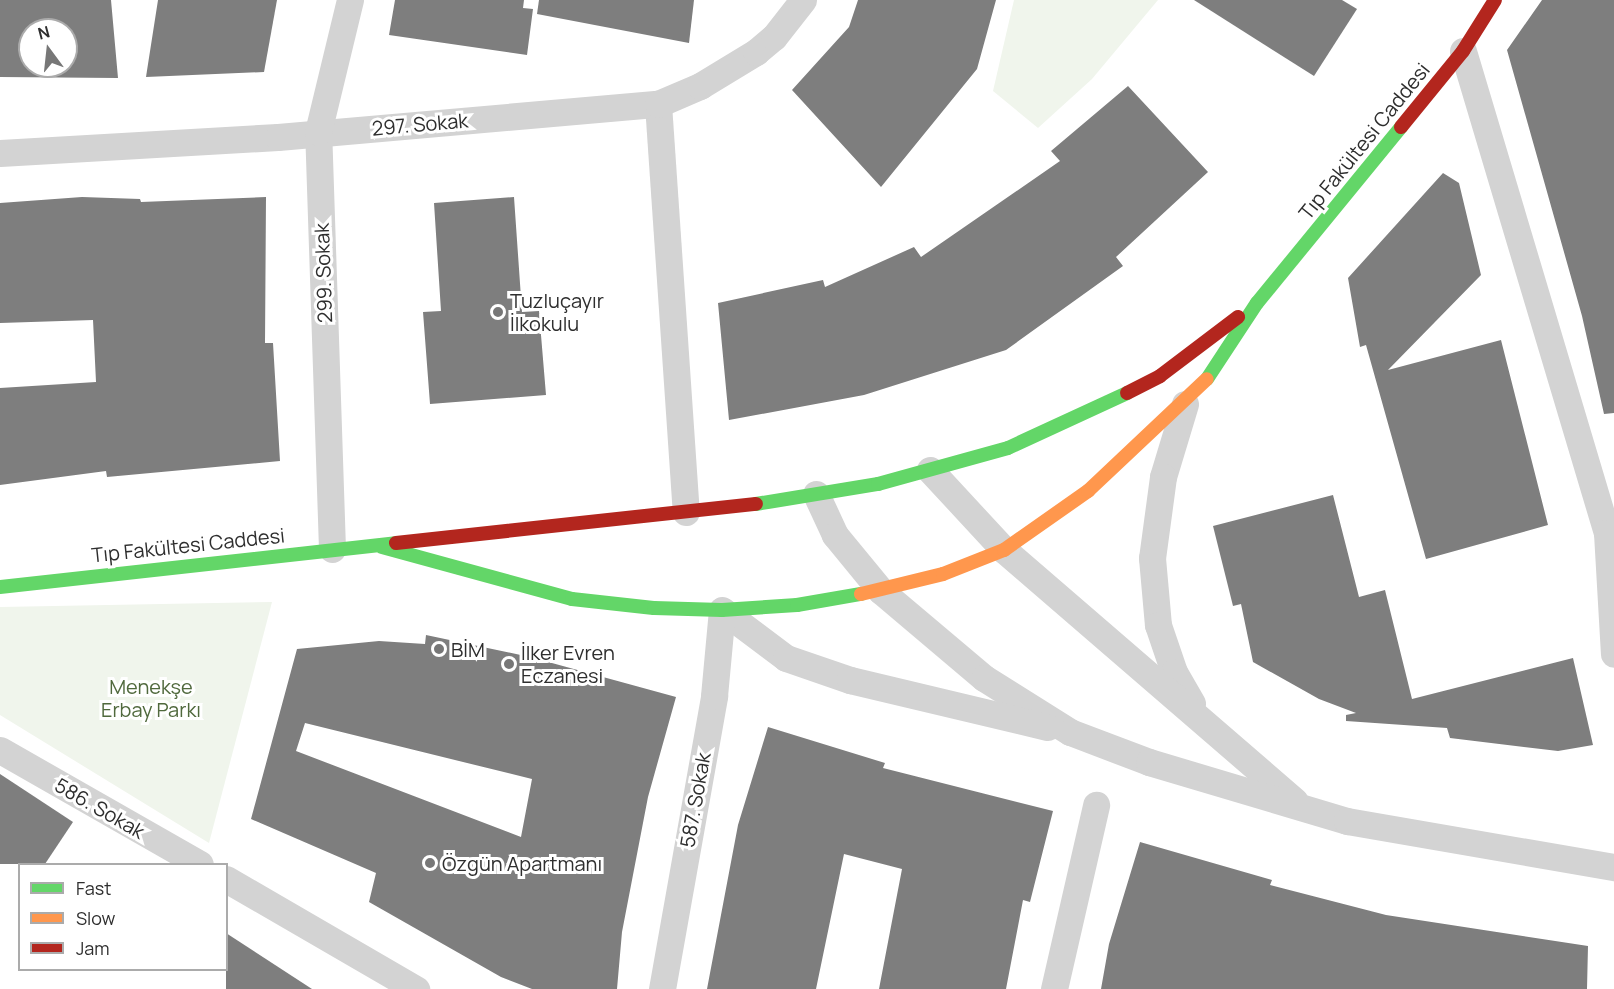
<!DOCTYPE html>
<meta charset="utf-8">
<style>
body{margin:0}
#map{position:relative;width:1614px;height:989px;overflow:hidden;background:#fff;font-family:Manrope,sans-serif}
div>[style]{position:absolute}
.green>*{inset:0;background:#f0f5ec}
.building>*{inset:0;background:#7e7e7e}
.street>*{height:27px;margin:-13.5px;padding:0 13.5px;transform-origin:13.5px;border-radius:13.5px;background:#d3d3d3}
.fast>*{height:14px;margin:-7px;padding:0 7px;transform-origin:7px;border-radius:7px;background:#63d668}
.slow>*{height:14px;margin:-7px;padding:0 7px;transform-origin:7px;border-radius:7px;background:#ff974d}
.jam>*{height:14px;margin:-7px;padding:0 7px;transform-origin:7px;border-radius:7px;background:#b3261e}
.dots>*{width:16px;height:16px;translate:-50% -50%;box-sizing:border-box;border:3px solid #fff;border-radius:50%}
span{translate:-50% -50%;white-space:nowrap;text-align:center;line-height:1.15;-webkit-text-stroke:6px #fff;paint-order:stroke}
.street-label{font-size:20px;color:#2e2e2e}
.poi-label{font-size:20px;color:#2e2e2e}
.left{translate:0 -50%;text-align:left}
.park-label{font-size:20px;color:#50693d}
.legend{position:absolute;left:18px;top:863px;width:210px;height:108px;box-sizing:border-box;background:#fff;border:2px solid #ababab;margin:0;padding:8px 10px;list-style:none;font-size:18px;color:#2e2e2e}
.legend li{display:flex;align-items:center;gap:12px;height:30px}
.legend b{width:30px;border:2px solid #ababab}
.north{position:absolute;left:18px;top:18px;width:60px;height:60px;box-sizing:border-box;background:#fff;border:2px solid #ababab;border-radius:50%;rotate:345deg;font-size:16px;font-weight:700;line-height:24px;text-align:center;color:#2e2e2e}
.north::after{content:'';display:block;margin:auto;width:21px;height:27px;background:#777;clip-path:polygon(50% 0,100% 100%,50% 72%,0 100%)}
</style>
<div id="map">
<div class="green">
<div style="clip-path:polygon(1014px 0,1158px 0,1092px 79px,1038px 128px,993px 91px)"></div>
<div style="clip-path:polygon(272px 602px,209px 843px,0 715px,0 607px)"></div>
</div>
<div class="building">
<div style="clip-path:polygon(evenodd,0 0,111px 0,118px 78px,0 77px,0 0,30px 30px,66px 30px,66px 66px,30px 66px,30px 30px)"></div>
<div style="clip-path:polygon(158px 0,277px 0,264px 72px,146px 77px)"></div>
<div style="clip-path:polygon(395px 0,524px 0,523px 8px,533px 9px,527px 55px,389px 35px)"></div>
<div style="clip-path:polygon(539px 0,694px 0,689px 43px,537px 14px)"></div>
<div style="clip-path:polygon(858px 0,996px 0,977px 69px,881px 187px,792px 90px,849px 27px)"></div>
<div style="clip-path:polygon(1194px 0,1342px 0,1357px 9px,1314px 76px)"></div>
<div style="clip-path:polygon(1542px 0,1614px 0,1614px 413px,1604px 414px,1582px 316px,1507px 50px)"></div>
<div style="clip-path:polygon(1128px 86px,1208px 172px,1116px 257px,1123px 266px,1006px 350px,864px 395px,729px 420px,718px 303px,823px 280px,825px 287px,914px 247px,921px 257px,1060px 161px,1051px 151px)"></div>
<div style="clip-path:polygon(1443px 173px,1459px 183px,1481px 275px,1388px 370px,1501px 340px,1548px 525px,1426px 559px,1366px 345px,1360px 347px,1348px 278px)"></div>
<div style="clip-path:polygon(82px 197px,140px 199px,141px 202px,266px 197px,265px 343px,273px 343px,280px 461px,107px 477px,106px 471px,0 485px,0 388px,96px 382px,93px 320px,0 323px,0 203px)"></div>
<div style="clip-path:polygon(514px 197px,522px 312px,539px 311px,546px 395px,430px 404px,423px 312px,441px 311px,434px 203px)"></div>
<div style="clip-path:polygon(1333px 495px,1359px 597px,1385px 590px,1412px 699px,1573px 658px,1593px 745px,1558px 751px,1450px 738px,1447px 728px,1346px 721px,1346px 715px,1356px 713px,1319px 699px,1253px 662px,1241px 604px,1233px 606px,1213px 526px)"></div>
<div style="clip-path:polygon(evenodd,426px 635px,530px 657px,676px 697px,648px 797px,622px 932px,617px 989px,532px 989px,501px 977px,369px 902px,376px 873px,251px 819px,297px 649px,379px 641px,425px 644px,426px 635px,305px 723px,532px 779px,521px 837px,296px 751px,305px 723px)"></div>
<div style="clip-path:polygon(768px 727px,885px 763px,883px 768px,1053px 811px,1030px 902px,1023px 900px,1006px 989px,879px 989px,902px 869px,844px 854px,816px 989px,707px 989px,738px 825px)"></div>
<div style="clip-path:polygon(0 774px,73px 822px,45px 864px,0 864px)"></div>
<div style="clip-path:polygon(1140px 842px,1272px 880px,1270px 885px,1386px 915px,1588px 946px,1587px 989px,1101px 989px,1109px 944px)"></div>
<div style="clip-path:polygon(226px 933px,312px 989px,226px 989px)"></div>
</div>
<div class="street">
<div style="left:1463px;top:51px;width:503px;rotate:73.37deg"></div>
<div style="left:1607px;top:533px;width:121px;rotate:86.7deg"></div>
<div style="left:658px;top:104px;width:409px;rotate:86.1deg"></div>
<div style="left:0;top:153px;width:278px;rotate:-3.3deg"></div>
<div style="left:278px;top:137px;width:381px;rotate:-5deg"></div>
<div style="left:658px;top:104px;width:46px;rotate:-23.2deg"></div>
<div style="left:700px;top:86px;width:66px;rotate:-31.3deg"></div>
<div style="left:756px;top:52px;width:23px;rotate:-40deg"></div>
<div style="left:774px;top:37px;width:47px;rotate:-51.9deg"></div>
<div style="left:1185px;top:404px;width:76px;rotate:106.8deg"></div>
<div style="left:1163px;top:477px;width:82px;rotate:97.7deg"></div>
<div style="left:1152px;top:558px;width:67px;rotate:84.9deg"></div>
<div style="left:1158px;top:625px;width:50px;rotate:71.2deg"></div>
<div style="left:1174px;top:672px;width:36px;rotate:60deg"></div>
<div style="left:930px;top:470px;width:109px;rotate:47.2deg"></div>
<div style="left:1004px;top:550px;width:384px;rotate:40.8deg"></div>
<div style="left:816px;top:494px;width:45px;rotate:65.1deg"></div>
<div style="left:835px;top:535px;width:72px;rotate:50.6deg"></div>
<div style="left:881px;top:591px;width:135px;rotate:40.2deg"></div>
<div style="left:984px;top:678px;width:102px;rotate:32.1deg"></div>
<div style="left:1070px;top:732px;width:85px;rotate:20.8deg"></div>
<div style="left:1149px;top:762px;width:207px;rotate:16.6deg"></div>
<div style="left:1347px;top:821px;width:271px;rotate:9.8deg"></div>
<div style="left:332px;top:549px;width:417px;rotate:-91.9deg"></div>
<div style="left:318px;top:132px;width:136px;rotate:-76.4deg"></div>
<div style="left:722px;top:610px;width:80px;rotate:36.9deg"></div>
<div style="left:786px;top:658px;width:68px;rotate:19deg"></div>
<div style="left:850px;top:680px;width:203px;rotate:13.4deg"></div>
<div style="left:0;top:750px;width:230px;rotate:29.7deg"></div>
<div style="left:226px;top:879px;width:220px;rotate:30.1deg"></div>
<div style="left:662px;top:989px;width:298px;rotate:-79.9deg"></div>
<div style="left:714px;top:696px;width:86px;rotate:-84.7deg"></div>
<div style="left:1054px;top:989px;width:189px;rotate:-77.1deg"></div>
</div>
<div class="fast">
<div style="left:1207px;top:379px;width:91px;rotate:-56.7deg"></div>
<div style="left:1257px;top:303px;width:227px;rotate:-50.7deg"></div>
<div style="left:756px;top:504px;width:124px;rotate:-9.3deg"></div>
<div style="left:878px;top:484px;width:135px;rotate:-15.5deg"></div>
<div style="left:1008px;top:448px;width:131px;rotate:-24.8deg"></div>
<div style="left:382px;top:547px;width:197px;rotate:15.3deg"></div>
<div style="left:572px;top:599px;width:82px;rotate:6.3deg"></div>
<div style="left:654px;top:608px;width:68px;rotate:1.7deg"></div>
<div style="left:722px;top:610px;width:75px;rotate:-3.8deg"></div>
<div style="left:797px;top:605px;width:65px;rotate:-9.8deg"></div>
<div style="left:0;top:587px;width:398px;rotate:-6.3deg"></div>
</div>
<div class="slow">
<div style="left:861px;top:594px;width:84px;rotate:-13.7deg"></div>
<div style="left:943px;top:574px;width:66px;rotate:-21.5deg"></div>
<div style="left:1004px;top:550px;width:103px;rotate:-35.1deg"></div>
<div style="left:1088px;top:491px;width:163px;rotate:-43.3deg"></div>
</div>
<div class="jam">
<div style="left:1401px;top:127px;width:98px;rotate:-50.8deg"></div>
<div style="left:1463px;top:51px;width:60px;rotate:-57.9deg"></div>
<div style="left:1127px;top:393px;width:37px;rotate:-27deg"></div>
<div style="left:1160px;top:376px;width:98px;rotate:-37.1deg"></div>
<div style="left:396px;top:543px;width:362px;rotate:-6.2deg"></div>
</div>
<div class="dots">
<div style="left:498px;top:312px;background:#777"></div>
<div style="left:439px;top:649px;background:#777"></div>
<div style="left:509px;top:664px;background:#777"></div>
<div style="left:430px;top:863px;background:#777"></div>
</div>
<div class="street-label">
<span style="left:420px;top:124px;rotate:-5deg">297. Sokak</span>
<span style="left:1364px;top:141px;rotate:-51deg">Tıp Fakültesi Caddesi</span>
<span style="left:323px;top:273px;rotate:-92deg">299. Sokak</span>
<span style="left:188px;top:545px;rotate:-6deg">Tıp Fakültesi Caddesi</span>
<span style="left:695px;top:800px;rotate:-80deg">587. Sokak</span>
<span style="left:100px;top:808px;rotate:30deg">586. Sokak</span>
</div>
<div class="poi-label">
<span class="left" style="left:510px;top:312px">Tuzluçayır<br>İlkokulu</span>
<span class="left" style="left:451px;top:649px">BİM</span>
<span class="left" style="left:521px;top:664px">İlker Evren<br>Eczanesi</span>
<span class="left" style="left:442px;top:863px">Özgün Apartmanı</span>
</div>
<div class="park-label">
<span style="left:151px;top:698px">Menekşe<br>Erbay Parkı</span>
</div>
<ul class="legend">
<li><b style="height:8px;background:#63d668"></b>Fast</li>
<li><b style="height:8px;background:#ff974d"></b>Slow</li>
<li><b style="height:8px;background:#b3261e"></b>Jam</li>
</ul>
<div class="north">N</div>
</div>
